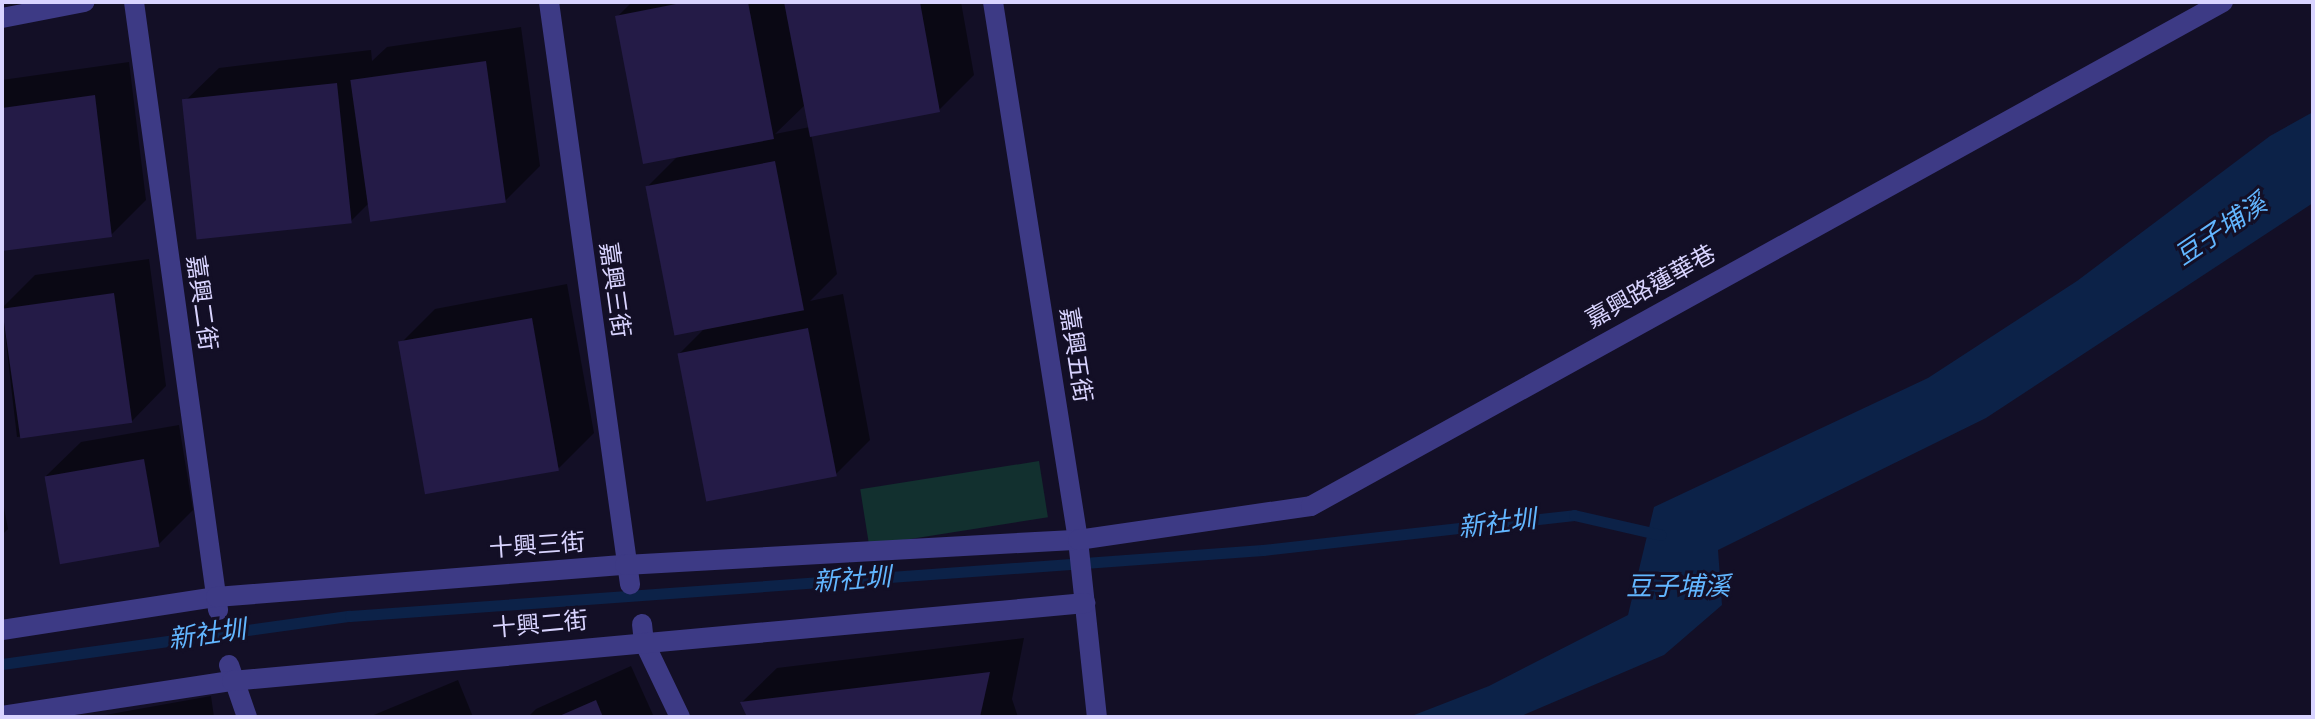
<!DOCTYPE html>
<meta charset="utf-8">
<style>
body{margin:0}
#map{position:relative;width:2315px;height:719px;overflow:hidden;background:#130f26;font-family:"Work Sans","Noto Sans TC",sans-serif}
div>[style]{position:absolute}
.green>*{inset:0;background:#12302f;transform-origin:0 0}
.water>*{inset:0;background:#0c2248}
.shadow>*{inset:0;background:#0007}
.stream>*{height:11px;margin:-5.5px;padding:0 5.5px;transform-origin:5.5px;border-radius:5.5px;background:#0c2248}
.building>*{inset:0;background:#241b47;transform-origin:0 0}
.minor>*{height:20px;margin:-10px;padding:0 10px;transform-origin:10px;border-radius:10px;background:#3d3a85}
span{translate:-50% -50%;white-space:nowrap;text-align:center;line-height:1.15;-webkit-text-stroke:6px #130f26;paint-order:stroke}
.street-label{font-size:24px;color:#d9d4ff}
.water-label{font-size:26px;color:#62b6ff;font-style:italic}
.frame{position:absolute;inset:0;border:4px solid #d9d4ff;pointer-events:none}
</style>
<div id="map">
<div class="green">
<div style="left:1039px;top:461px;width:57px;height:181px;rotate:81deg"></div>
</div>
<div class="water">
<div style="clip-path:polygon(2313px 112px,2313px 203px,1986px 418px,1718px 550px,1722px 605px,1664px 655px,1519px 717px,1409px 717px,1489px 686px,1628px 615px,1654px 507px,1928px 378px,2077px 281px,2270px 136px)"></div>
</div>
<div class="shadow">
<div style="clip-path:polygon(evenodd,632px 2px,961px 2px,974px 75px,939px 110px,811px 134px,837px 274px,810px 301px,843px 294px,870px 440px,835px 475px,679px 354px,707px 326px,647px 187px,679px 155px,618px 16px,632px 2px,806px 104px,810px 127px,775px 134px,806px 104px)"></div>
<div style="clip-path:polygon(521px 27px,540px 166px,505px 201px,369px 203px,351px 221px,184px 102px,219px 68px,371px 50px,372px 61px,387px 47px)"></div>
<div style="clip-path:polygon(129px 62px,146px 200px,111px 235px,2px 249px,2px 80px)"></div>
<div style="clip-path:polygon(149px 259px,166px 386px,132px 421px,17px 437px,2px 308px,35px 275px)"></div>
<div style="clip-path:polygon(567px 284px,594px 433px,559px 468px,400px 344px,435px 309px)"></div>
<div style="clip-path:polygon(179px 425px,193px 510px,158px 545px,46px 476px,81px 442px)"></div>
<div style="clip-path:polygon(2px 497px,8px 529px,2px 535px)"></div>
<div style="clip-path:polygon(1024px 638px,1012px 699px,1018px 717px,750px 717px,742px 702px,777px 668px)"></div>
<div style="clip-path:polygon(631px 666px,654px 717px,528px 717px,536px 709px)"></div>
<div style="clip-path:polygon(458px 680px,473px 717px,369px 717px)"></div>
<div style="clip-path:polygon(211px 696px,214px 717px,93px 717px,94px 717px)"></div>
</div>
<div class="stream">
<div style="left:2px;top:664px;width:351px;rotate:-7.9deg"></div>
<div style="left:350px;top:616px;width:915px;rotate:-4.13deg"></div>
<div style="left:1263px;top:550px;width:313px;rotate:-6.4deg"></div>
<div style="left:1574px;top:515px;width:89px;rotate:12.9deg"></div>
</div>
<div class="building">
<div style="clip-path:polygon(686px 2px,748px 2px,774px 139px,643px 164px,615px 16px)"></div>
<div style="clip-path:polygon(784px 2px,920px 2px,940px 112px,810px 137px)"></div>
<div style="left:486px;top:61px;width:143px;height:137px;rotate:82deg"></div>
<div style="left:337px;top:83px;width:141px;height:156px;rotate:84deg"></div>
<div style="clip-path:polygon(95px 95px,112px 237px,2px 251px,2px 108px)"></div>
<div style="left:775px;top:161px;width:152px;height:132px;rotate:79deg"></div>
<div style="left:114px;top:293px;width:131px;height:113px;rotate:82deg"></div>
<div style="left:532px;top:318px;width:155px;height:136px;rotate:80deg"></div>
<div style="left:808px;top:328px;width:151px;height:133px;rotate:79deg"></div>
<div style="left:144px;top:459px;width:89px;height:101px;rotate:80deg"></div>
<div style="clip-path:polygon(990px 672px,980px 717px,747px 717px,740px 702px)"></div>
<div style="clip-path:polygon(596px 700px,603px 717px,557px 717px)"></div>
</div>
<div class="minor">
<div style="left:134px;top:2px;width:614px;rotate:82.13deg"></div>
<div style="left:549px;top:2px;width:588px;rotate:82.08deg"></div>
<div style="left:993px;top:2px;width:545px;rotate:81.02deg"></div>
<div style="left:1078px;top:540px;width:178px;rotate:83.9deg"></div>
<div style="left:2px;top:18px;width:84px;rotate:-11deg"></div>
<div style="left:642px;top:624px;width:18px;rotate:84deg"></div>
<div style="left:644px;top:642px;width:83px;rotate:64.4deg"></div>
<div style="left:2px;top:630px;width:217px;rotate:-8.8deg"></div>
<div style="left:216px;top:597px;width:410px;rotate:-4.5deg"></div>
<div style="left:625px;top:565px;width:454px;rotate:-3.2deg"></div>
<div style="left:1078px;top:540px;width:235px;rotate:-8.3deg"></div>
<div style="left:1311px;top:506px;width:1042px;rotate:-28.93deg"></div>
<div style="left:229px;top:665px;width:55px;rotate:70.9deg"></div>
<div style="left:2px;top:716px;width:233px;rotate:-8.7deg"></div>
<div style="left:232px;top:681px;width:857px;rotate:-5.22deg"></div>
</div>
<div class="street-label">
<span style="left:1651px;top:287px;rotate:-29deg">嘉興路蓮華巷</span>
<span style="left:614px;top:290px;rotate:82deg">嘉興三街</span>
<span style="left:201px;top:303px;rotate:82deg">嘉興二街</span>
<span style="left:1075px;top:355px;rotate:81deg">嘉興五街</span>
<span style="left:537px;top:546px;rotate:-4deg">十興三街</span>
<span style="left:540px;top:625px;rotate:-5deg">十興二街</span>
</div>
<div class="water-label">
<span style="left:2221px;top:230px;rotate:-34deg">豆子埔溪</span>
<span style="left:1497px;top:524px;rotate:-7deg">新社圳</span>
<span style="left:852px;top:580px;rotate:-4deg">新社圳</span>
<span style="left:1678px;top:587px">豆子埔溪</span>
<span style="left:207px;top:635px;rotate:-8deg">新社圳</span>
</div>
<div class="frame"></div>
</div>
